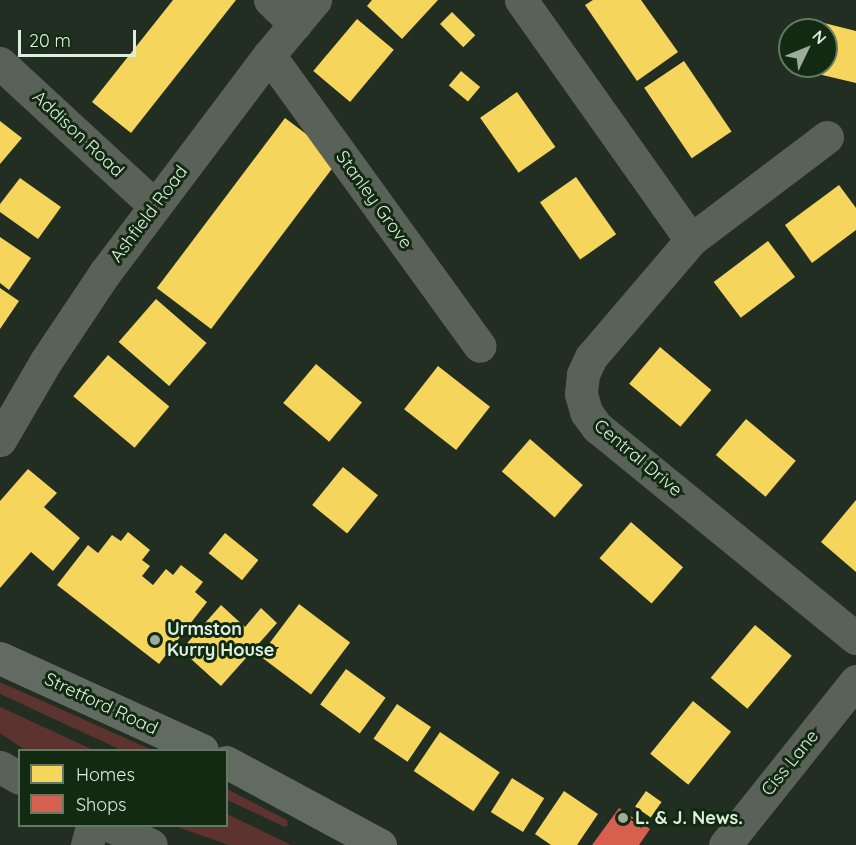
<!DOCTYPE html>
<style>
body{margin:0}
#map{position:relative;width:856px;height:845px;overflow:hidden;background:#212e21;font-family:Quicksand,sans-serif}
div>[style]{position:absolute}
.green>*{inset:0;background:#5c332f}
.homes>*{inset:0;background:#f6d55c;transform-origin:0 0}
.shops>*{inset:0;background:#d6604d}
.minor>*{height:33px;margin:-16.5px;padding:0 16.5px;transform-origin:16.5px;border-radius:16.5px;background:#5a6159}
.major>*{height:33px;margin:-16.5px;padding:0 16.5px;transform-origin:16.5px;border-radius:16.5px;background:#626b62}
.dots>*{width:16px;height:16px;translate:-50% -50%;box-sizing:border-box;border:3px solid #112a11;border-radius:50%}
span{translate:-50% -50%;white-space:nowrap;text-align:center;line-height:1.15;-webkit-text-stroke:6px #112a11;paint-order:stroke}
.street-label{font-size:18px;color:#dfefde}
.poi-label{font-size:18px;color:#dfefde;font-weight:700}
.left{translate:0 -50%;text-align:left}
.legend{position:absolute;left:18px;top:749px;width:210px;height:78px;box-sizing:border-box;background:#112a11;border:2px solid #637963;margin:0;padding:8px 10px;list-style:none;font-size:18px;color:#dfefde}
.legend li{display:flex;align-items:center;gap:12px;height:30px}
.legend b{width:30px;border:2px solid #637963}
.north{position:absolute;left:778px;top:18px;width:60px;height:60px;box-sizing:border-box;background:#112a11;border:2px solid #637963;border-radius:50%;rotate:47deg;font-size:16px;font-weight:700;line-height:24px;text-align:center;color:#dfefde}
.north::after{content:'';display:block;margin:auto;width:21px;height:27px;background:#9cab9c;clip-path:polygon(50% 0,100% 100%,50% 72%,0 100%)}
.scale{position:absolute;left:18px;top:30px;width:118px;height:27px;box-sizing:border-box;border:3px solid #dfefde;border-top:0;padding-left:8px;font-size:18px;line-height:21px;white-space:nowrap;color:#dfefde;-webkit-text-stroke:4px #112a11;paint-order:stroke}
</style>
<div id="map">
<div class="green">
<div style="clip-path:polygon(0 682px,141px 745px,152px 750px,121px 750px,0 694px)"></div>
<div style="clip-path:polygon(0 707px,87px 747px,94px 750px,25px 750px,0 733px)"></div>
<div style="clip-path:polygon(227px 789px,287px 820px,288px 825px,285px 827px,227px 800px)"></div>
<div style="clip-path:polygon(227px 814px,291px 845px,229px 845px,174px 826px,226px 826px)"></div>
</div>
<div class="homes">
<div style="clip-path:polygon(173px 0,236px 0,131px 133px,92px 102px)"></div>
<div style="clip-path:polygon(372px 0,438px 0,402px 39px,367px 6px)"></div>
<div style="clip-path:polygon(593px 0,641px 0,678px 52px,637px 81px,585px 5px)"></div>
<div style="left:452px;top:12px;width:33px;height:17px;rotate:45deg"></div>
<div style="left:357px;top:19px;width:48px;height:68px;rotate:40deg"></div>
<div style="clip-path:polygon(808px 19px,856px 31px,856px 83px,797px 69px,797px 66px,826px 66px,826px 30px,806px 30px)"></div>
<div style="left:684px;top:61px;width:85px;height:48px;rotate:56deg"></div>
<div style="left:461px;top:71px;width:25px;height:19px;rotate:40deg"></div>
<div style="left:517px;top:92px;width:67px;height:45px;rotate:55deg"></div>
<div style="left:285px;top:118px;width:68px;height:213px;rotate:37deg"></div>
<div style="clip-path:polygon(0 121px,22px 138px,0 164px)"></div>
<div style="left:576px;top:177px;width:70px;height:44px;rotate:55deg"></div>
<div style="clip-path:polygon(20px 178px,61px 207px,38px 239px,0 212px,0 204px)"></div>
<div style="clip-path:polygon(839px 185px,856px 208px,856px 230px,812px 263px,785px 225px)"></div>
<div style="clip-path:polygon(0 237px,31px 258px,9px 290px,0 283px)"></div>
<div style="left:768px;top:241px;width:45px;height:68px;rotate:53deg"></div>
<div style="clip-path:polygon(0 288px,19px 301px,0 329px)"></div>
<div style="left:156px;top:299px;width:67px;height:57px;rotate:41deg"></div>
<div style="left:660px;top:347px;width:67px;height:48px;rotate:40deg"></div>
<div style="left:108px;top:355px;width:80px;height:54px;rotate:40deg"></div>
<div style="left:316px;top:364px;width:60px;height:51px;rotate:40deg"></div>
<div style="left:438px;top:366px;width:66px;height:55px;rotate:38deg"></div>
<div style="left:746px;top:419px;width:65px;height:47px;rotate:40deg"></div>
<div style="left:530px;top:439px;width:70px;height:43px;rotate:41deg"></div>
<div style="left:343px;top:467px;width:45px;height:49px;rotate:39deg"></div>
<div style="clip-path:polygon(28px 469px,57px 493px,44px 507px,80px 538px,53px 571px,31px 552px,0 588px,0 501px)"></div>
<div style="clip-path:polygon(856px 500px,856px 572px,821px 542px)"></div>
<div style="left:631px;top:522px;width:69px;height:48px;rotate:41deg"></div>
<div style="clip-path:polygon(128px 532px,150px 550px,142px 560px,150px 566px,142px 576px,153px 585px,166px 569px,173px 575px,181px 565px,203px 582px,195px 592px,207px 602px,159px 664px,57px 585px,88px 545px,98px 553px,112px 535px,121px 541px)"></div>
<div style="left:225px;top:533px;width:43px;height:26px;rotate:39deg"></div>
<div style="left:299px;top:604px;width:64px;height:65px;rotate:37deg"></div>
<div style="clip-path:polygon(221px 605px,245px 627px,261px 608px,277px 623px,221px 686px,181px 650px)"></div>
<div style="left:755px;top:625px;width:48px;height:69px;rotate:40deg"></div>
<div style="left:346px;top:669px;width:49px;height:44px;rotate:36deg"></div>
<div style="left:693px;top:701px;width:49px;height:68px;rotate:39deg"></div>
<div style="left:397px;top:704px;width:41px;height:42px;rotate:34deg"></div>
<div style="left:440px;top:732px;width:72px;height:47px;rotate:34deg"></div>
<div style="left:512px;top:778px;width:38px;height:40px;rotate:32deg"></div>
<div style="clip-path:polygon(564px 791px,598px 814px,577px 845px,551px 845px,535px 834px)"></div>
<div style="left:646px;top:791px;width:19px;height:19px;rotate:35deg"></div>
</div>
<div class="shops">
<div style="clip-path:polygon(619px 808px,650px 829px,639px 845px,592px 845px)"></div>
</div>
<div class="minor">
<div style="left:270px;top:0;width:35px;rotate:44deg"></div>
<div style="left:521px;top:0;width:294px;rotate:54.7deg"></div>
<div style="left:269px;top:55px;width:359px;rotate:54.1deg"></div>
<div style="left:0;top:63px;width:211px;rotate:42.7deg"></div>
<div style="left:827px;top:137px;width:171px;rotate:142.9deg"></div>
<div style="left:691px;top:240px;width:154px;rotate:130.5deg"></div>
<div style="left:591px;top:357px;width:19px;rotate:115deg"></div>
<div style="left:583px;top:374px;width:20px;rotate:96deg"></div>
<div style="left:581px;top:394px;width:19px;rotate:74deg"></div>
<div style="left:586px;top:412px;width:19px;rotate:54deg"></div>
<div style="left:597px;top:427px;width:334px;rotate:39.2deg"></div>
<div style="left:0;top:440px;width:91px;rotate:-59.8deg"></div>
<div style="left:46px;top:361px;width:105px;rotate:-56.3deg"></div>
<div style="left:104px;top:274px;width:274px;rotate:-53deg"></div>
<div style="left:269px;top:55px;width:72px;rotate:-50.1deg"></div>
<div style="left:0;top:767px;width:23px;rotate:29deg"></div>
<div style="left:111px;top:826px;width:44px;rotate:25.4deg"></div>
<div style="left:87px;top:845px;width:20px;rotate:-75deg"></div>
<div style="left:725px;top:845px;width:210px;rotate:-51.4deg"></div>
</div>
<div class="major">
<div style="left:0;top:658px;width:222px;rotate:24.5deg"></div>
<div style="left:226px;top:762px;width:175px;rotate:28.3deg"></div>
</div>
<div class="dots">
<div style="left:155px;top:640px;background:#9cab9c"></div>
<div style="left:623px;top:818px;background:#9cab9c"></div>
</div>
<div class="street-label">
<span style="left:78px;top:134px;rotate:43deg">Addison Road</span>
<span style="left:374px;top:200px;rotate:54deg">Stanley Grove</span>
<span style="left:149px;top:214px;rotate:-53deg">Ashfield Road</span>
<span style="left:638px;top:458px;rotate:40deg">Central Drive</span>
<span style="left:101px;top:704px;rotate:25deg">Stretford Road</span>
<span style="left:790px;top:763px;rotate:-51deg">Ciss Lane</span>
</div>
<div class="poi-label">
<span class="left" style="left:167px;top:640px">Urmston<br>Kurry House</span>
<span class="left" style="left:635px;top:818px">L. &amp; J. News.</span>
</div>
<ul class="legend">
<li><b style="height:16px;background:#f6d55c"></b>Homes</li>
<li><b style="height:16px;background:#d6604d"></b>Shops</li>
</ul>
<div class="north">N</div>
<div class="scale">20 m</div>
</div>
